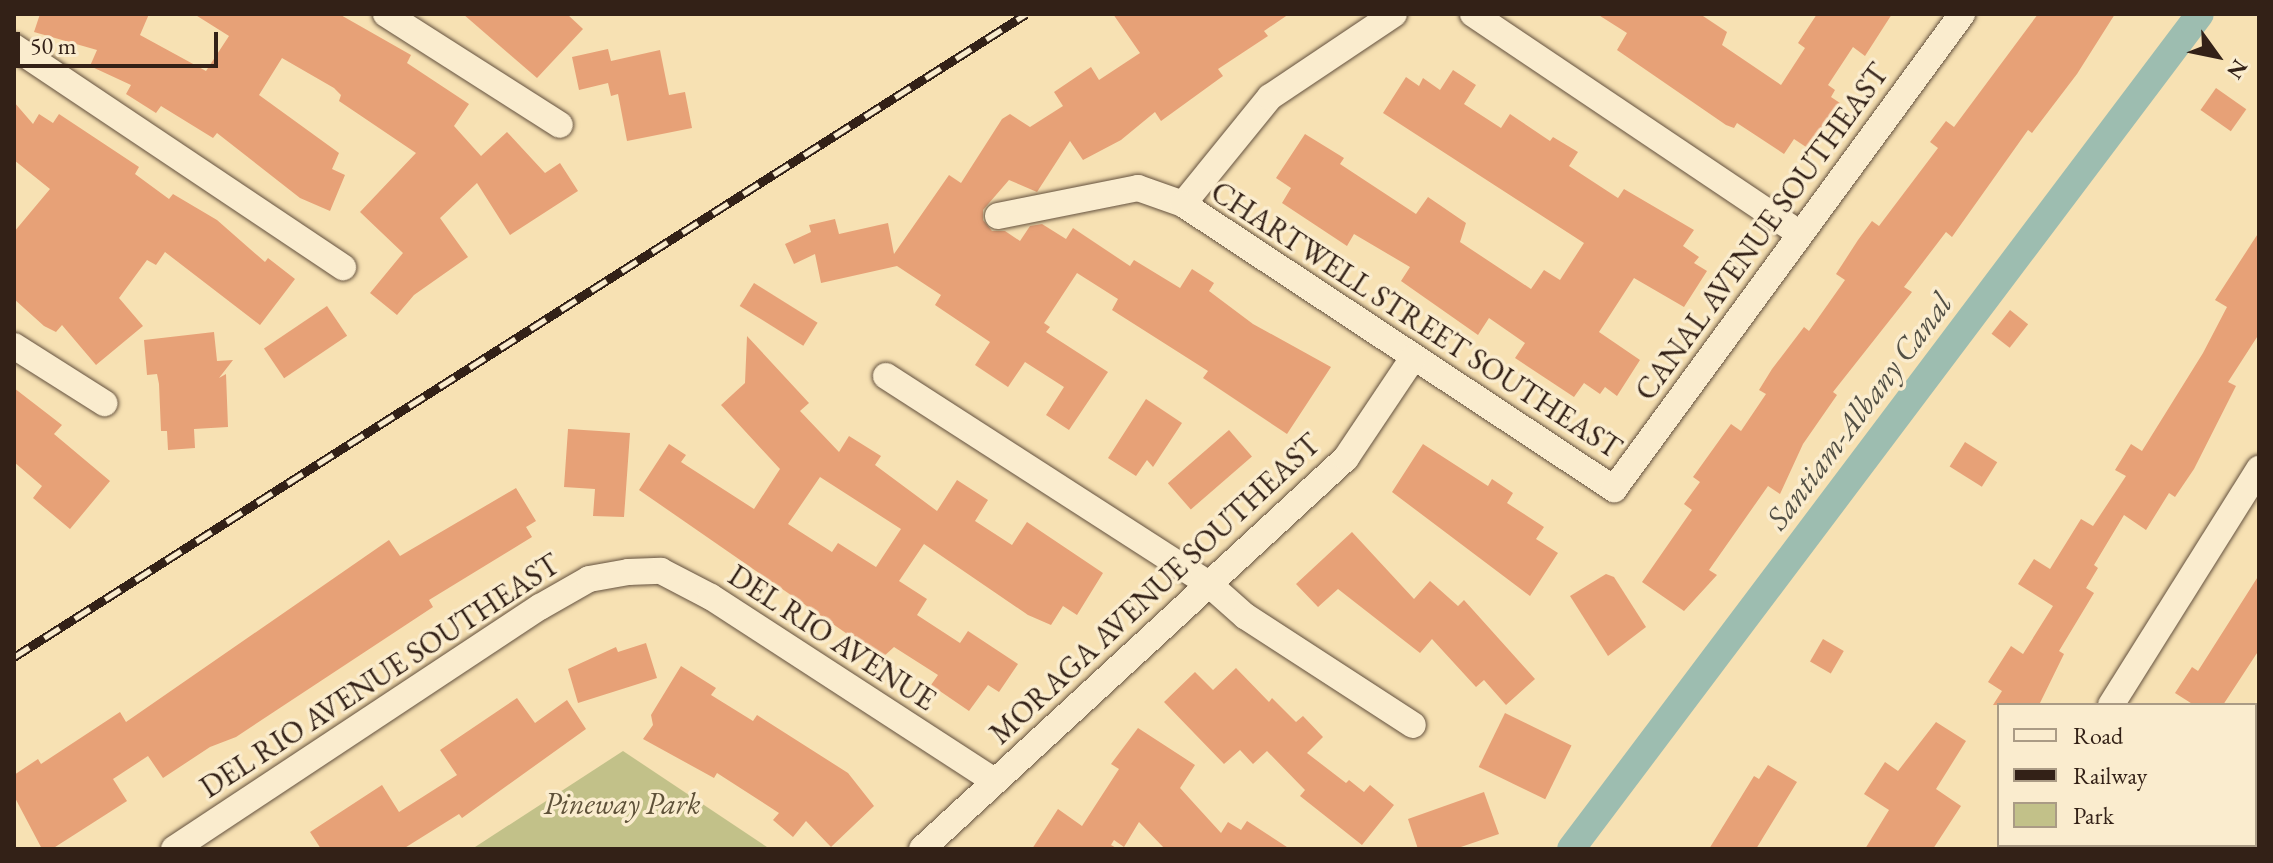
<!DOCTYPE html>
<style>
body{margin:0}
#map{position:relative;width:2273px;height:863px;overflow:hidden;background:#f7e1b3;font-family:"EB Garamond",serif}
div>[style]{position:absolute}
.green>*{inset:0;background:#c2c189}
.canal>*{height:28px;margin:-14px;padding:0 14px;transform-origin:14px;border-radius:14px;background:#9dbdb0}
.building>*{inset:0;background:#e7a177;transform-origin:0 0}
.roads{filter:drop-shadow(0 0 2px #64513e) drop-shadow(0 0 2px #64513e)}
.minor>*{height:26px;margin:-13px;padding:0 13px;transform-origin:13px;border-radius:13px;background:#faecce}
.rail>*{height:9px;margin-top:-4.5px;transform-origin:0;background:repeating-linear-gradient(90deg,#faecce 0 18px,#332117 0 36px);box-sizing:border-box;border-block:2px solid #332117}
span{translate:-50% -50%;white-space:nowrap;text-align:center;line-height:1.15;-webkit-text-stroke:7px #faecce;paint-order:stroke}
.street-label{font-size:30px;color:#332117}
.park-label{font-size:30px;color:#5e5139;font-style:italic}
.water-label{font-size:32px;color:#535045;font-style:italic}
.frame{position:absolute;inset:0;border:16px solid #332117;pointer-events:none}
.legend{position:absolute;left:1997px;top:703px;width:260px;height:144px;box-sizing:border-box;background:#faecce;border:2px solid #aa9b85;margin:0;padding:10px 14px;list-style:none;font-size:24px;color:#332117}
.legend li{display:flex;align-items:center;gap:16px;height:40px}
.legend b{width:40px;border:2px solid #aa9b85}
.north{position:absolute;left:2177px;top:16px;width:80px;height:80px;-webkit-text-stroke:6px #faecce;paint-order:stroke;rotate:123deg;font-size:22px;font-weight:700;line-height:32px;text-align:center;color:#332117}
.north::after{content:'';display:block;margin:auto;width:28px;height:36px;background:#332117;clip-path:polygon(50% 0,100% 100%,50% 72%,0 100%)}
.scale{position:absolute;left:16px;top:32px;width:202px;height:36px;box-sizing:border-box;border:4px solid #332117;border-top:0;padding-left:10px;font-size:24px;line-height:28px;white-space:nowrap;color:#332117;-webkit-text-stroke:6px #faecce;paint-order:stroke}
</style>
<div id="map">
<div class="green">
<div style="clip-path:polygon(623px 751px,770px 849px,472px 849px)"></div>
</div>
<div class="canal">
<div style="left:1571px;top:849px;width:1045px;rotate:-53.01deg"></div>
</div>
<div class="building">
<div style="clip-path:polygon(40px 14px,149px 14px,140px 35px,206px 71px,229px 36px,194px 14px,339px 14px,411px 55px,407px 63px,469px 104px,454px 126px,481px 156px,507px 132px,545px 173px,560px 163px,578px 191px,510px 235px,477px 183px,440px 218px,468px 257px,414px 295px,397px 315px,370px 293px,403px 253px,360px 212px,416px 153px,339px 101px,341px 95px,334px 88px,282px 58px,259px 95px,339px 153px,332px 169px,345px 175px,330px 211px,300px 198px,217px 133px,213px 138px,161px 106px,156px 113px,126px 94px,131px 85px,90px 66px,97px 50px,34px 32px)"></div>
<div style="clip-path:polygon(463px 14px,567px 14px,583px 29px,537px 78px)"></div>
<div style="clip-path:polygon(1113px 14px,1289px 14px,1264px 31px,1268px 36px,1218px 69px,1223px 76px,1161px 121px,1155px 112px,1121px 140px,1083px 160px,1070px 141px,1037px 192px,1009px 180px,983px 210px,983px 220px,992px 231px,1005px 231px,1020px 241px,1030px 226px,1042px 224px,1066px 239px,1073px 228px,1130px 266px,1134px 260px,1180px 288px,1192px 269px,1214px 283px,1209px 291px,1253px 324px,1331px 367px,1287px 434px,1203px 378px,1208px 371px,1112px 310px,1118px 299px,1077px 273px,1044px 323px,1050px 327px,1046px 332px,1108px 372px,1069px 430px,1046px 415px,1064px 387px,1025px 362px,1008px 387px,975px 365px,990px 342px,935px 305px,941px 295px,897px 266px,821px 283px,815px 254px,794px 264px,785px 244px,811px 232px,809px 225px,835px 219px,839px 234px,888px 223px,894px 254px,949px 175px,961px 183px,1002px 119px,1010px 114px,1030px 127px,1063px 106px,1054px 92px,1091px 67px,1099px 80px,1140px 53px)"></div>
<div style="clip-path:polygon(1597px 14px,1700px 14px,1727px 32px,1722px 45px,1781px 85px,1805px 48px,1798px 43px,1817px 14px,1892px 14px,1865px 56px,1853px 47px,1828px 85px,1835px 90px,1831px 97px,1840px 103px,1809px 149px,1794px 139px,1784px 154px,1737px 123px,1734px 128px,1726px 125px,1617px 50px,1627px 33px)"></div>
<div style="clip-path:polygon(2038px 14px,2115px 14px,2077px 74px,2032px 133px,2028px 130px,1952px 237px,1946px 232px,1904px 287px,1912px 292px,1833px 392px,1837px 395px,1803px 444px,1780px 494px,1768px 486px,1709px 570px,1717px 575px,1684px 611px,1642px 582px,1692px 510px,1684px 504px,1700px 482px,1693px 477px,1731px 424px,1741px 431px,1766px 394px,1759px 390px,1772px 369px,1804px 327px,1809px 331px,1845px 280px,1836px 274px,1858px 240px,1872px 221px,1879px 226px,1938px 148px,1930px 142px,1946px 121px,1954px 127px)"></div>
<div style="clip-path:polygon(608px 49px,611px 61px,660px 50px,669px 95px,685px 92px,692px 128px,627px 141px,618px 94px,611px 96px,608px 83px,579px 90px,572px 57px)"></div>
<div style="clip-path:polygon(1453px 70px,1476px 85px,1464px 104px,1501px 128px,1510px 114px,1550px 141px,1553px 137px,1578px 152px,1569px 166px,1618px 198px,1624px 189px,1694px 230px,1683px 246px,1699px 257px,1694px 263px,1707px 271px,1684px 307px,1634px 278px,1599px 332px,1640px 360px,1617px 396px,1605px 387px,1600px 394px,1584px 383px,1574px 397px,1515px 358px,1525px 343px,1489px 318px,1478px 335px,1401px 281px,1410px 267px,1354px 234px,1347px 246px,1282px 203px,1291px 188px,1276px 178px,1305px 134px,1344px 158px,1340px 164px,1416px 214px,1428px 197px,1466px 223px,1460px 242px,1531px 289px,1544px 270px,1560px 280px,1584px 243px,1383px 113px,1406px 77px,1419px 86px,1423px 78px,1440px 90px)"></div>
<div style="left:2216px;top:88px;width:37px;height:27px;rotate:35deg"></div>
<div style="clip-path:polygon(14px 102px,33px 124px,39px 114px,53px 123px,59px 114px,139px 167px,135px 174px,169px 199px,173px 194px,217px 220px,265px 262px,268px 258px,295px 279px,260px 325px,165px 252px,156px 265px,147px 260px,119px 298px,143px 326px,96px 365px,62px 325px,56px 332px,44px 326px,14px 299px,14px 232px,50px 189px,14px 160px)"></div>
<div style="clip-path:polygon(2259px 232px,2259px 334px,2228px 382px,2236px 386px,2194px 469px,2175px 497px,2169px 493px,2146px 530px,2124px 515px,2094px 565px,2098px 568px,2086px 588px,2094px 593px,2059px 651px,2064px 654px,2039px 705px,1993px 705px,2002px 691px,1988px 682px,2011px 646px,2023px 654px,2053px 606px,2018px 584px,2034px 559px,2050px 569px,2081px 519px,2093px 526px,2126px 476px,2115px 470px,2131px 444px,2142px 451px,2203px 353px,2227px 307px,2215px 300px)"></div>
<div style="left:754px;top:283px;width:75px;height:27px;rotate:32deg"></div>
<div style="left:327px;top:306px;width:36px;height:76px;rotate:56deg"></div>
<div style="left:2010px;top:310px;width:23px;height:30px;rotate:38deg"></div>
<div style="clip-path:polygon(214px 332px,217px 361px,233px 360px,219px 378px,226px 374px,228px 427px,194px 429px,195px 448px,168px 450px,167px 431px,161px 431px,159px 384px,157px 374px,147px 375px,144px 340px)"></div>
<div style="clip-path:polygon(evenodd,747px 336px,809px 403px,800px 411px,839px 452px,849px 436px,881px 456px,875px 465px,937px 511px,957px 480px,988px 500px,975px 521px,1012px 545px,1027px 522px,1103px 573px,1077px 615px,1063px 606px,1051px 625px,1028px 615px,924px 544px,899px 581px,927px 599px,917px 615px,960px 643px,968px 631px,1018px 664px,999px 692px,988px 685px,969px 711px,931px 685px,938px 675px,894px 647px,882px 658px,639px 490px,669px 444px,686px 455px,681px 462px,754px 509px,780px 469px,721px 405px,745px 383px,747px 336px,820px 477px,901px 529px,876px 567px,838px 543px,832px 552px,788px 524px,820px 477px)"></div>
<div style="clip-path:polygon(14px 388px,62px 425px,54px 434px,110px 481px,70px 529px,33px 498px,42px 486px,14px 462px)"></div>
<div style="clip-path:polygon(1146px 399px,1182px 423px,1153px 467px,1147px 460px,1136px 476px,1108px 458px)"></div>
<div style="clip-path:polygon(568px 429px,630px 433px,624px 517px,593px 516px,595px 489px,564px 487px)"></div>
<div style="left:1229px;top:430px;width:35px;height:81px;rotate:49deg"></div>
<div style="left:1965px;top:442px;width:38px;height:29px;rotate:32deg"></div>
<div style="clip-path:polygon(1423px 444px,1488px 486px,1492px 479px,1513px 493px,1507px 503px,1544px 527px,1536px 539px,1558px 553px,1530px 596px,1392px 492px)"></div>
<div style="clip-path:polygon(516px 488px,536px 521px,526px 527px,532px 537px,429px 600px,433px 607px,236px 737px,210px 747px,163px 778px,148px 756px,113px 779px,127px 801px,52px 849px,42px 849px,14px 796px,14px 775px,38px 759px,41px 764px,120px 712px,126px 722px,389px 540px,400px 556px)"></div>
<div style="clip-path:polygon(1352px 532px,1414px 599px,1430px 581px,1458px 606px,1464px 600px,1535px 679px,1506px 705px,1484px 680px,1476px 687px,1432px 639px,1420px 653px,1338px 589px,1318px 607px,1296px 584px)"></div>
<div style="clip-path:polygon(1606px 574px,1614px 577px,1646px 627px,1608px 656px,1570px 596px)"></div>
<div style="clip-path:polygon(2259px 575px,2259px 650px,2223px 705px,2194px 705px,2175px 693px,2192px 667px,2198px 671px)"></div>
<div style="left:1823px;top:639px;width:24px;height:26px;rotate:30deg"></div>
<div style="clip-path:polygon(646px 643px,657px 678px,578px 703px,568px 669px,616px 647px,618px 652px)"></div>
<div style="clip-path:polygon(681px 666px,716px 688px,711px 695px,753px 721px,757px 715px,848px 773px,874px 806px,831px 847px,806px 821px,793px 837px,773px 820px,779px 813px,717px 773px,714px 778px,643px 739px,653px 725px,651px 715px)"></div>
<div style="clip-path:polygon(1236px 668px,1269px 702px,1272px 698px,1296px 722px,1303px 716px,1323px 737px,1307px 753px,1346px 783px,1349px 780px,1364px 792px,1370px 785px,1394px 805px,1362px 845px,1300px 796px,1305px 790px,1267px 751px,1253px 764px,1240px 750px,1224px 764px,1164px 702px,1195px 672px,1213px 690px)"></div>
<div style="clip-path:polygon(517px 698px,535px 723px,567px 700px,586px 729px,462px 818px,459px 814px,403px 849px,321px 849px,310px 832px,382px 785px,399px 812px,457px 775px,440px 750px)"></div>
<div style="left:1505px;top:713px;width:74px;height:60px;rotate:26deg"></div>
<div style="clip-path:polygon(1936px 722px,1966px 741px,1936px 789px,1961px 806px,1933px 849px,1865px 849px,1889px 810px,1864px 794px,1885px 762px,1898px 771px)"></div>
<div style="clip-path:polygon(1138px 728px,1195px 765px,1180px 788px,1221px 833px,1228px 822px,1241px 830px,1247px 821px,1290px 849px,1165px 849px,1139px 822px,1124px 847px,1114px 840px,1111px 845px,1118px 849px,1032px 849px,1058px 809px,1082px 826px,1119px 769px,1111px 764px)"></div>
<div style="clip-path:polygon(1768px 765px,1797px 782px,1756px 849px,1709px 849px,1754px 776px,1759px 779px)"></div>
<div style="clip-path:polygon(1484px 792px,1499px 834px,1455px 849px,1418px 849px,1408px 819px)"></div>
</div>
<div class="roads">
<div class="minor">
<div style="left:386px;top:14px;width:206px;rotate:32.5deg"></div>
<div style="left:1473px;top:14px;width:394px;rotate:33.9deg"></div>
<div style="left:14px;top:47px;width:396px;rotate:33.8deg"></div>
<div style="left:1183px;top:204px;width:138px;rotate:-50.9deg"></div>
<div style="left:1270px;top:97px;width:149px;rotate:-33.8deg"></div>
<div style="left:998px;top:216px;width:143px;rotate:-11.3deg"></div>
<div style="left:1138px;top:188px;width:48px;rotate:19.6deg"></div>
<div style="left:1183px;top:204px;width:517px;rotate:33.47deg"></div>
<div style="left:1614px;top:489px;width:589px;rotate:-53.77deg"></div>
<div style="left:14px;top:346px;width:107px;rotate:32.3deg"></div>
<div style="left:886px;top:376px;width:386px;rotate:32.8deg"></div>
<div style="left:1210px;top:585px;width:47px;rotate:41.5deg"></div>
<div style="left:1245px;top:616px;width:200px;rotate:33deg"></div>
<div style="left:2111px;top:705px;width:279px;rotate:-57.9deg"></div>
<div style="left:174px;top:849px;width:439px;rotate:-33.5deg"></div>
<div style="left:540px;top:607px;width:56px;rotate:-29.7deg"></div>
<div style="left:589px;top:579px;width:40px;rotate:-10deg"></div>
<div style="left:628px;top:572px;width:33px;rotate:-2deg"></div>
<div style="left:661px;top:571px;width:56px;rotate:27.5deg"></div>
<div style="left:711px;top:597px;width:338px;rotate:33deg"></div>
<div style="left:922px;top:849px;width:577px;rotate:-42.68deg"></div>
<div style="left:1346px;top:458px;width:120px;rotate:-56.2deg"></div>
<div style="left:2021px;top:849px;width:4px;rotate:-63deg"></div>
</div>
</div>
<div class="rail">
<div style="left:14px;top:657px;width:1199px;rotate:-32.43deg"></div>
</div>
<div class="street-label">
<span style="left:1762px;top:232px;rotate:-54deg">CANAL AVENUE SOUTHEAST</span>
<span style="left:1416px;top:320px;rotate:33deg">CHARTWELL STREET SOUTHEAST</span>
<span style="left:1155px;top:589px;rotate:-43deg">MORAGA AVENUE SOUTHEAST</span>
<span style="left:832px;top:638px;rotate:33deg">DEL RIO AVENUE</span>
<span style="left:380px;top:676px;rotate:-33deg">DEL RIO AVENUE SOUTHEAST</span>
</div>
<div class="park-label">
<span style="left:622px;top:804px">Pineway Park</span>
</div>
<div class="water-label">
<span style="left:1859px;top:411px;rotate:-53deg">Santiam-Albany Canal</span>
</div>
<div class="frame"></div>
<ul class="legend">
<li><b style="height:10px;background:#faecce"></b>Road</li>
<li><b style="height:10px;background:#332117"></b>Railway</li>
<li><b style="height:22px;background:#c2c189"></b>Park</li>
</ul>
<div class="north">N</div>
<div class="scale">50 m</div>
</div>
